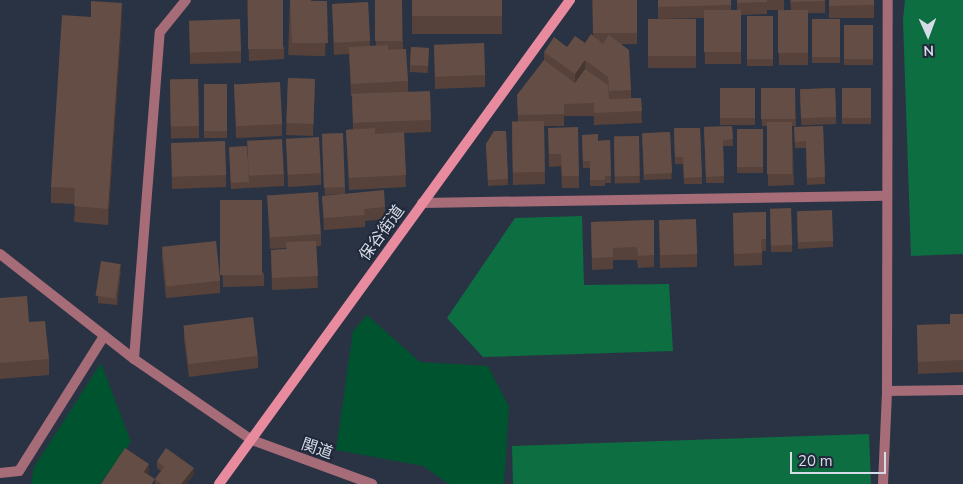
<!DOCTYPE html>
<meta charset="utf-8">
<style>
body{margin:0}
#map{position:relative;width:963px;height:484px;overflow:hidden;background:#2a3344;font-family:"Nunito Sans","Noto Sans JP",sans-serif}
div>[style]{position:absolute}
.green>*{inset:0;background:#00532f}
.forest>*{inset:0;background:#0d6e42}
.minor>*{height:10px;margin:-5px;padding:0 5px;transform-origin:5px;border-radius:5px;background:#a66c78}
.secondary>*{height:10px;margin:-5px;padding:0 5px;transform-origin:5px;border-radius:5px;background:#e88b9f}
.wall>*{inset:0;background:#56423a;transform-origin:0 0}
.shaded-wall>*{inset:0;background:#463630}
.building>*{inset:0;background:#644d44;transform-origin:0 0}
span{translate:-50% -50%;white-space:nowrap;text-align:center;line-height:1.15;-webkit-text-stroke:4px #20283a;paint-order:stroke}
.street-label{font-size:16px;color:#d6dce7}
.north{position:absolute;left:903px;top:10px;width:50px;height:50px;-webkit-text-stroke:4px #20283a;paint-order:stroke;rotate:178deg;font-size:14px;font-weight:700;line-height:20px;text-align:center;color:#d6dce7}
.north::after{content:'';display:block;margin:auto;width:18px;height:22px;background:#d6dce7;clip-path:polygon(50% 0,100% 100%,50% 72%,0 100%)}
.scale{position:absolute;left:790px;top:452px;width:96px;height:22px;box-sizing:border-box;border:2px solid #d6dce7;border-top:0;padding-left:6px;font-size:15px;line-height:18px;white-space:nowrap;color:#d6dce7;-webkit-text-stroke:4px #20283a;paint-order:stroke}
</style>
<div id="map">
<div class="green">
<div style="clip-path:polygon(367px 315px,420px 362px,488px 366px,509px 407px,504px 484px,449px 484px,423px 466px,336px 450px,353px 331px)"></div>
<div style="clip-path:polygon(101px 363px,131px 442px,100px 484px,31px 484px,34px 467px)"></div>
</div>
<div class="forest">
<div style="clip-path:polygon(905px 0,963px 0,963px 254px,911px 256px,903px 20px)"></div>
<div style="clip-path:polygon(582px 216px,584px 285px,669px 284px,673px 351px,483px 357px,447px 318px,515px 218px)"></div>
<div style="clip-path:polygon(869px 434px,871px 484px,513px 484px,512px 446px)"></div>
</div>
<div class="minor">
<div style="left:422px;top:203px;width:465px;rotate:-0.9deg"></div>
<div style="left:0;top:254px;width:170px;rotate:38.1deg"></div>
<div style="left:134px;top:359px;width:143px;rotate:34.5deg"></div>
<div style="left:252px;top:440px;width:128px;rotate:20.1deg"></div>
<div style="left:134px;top:359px;width:328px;rotate:-85.5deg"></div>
<div style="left:160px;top:32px;width:41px;rotate:-50.9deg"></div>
<div style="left:887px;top:391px;width:76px;rotate:-0.8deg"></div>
<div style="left:0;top:473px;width:19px;rotate:-6deg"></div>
<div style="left:19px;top:471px;width:160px;rotate:-57.8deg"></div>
<div style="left:883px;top:484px;width:93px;rotate:-87.5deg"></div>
<div style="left:887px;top:391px;width:391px;rotate:-89.9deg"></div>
</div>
<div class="secondary">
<div style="left:219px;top:484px;width:598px;rotate:-54.05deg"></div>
</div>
<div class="wall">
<div style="clip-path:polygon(247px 0,284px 47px,284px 59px,249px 61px)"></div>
<div style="left:290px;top:0;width:37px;height:55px;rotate:2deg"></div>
<div style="clip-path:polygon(375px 0,402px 0,403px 49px,408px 81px,408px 91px,431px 120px,431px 132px,404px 133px,406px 187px,349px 190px,346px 130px,353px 129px,352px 96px,351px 96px,349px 54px,334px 55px,332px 4px,368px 2px,370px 46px,376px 46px)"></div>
<div style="left:412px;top:0;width:90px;height:34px"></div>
<div style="clip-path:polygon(592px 0,647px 0,637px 0,637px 44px,622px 44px,631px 90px,631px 98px,641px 98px,642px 123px,594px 125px,594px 116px,564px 116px,564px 126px,544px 126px,545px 184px,513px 185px,512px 134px,518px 122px,517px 95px,544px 60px,544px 52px,585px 43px,593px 36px)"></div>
<div style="clip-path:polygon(658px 0,731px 0,731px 10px,737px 10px,737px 0,784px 0,784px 10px,767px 10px,767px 14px,741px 15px,741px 64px,705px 64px,704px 18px,658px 19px)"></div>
<div style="clip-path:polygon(790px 0,825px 0,825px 13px,808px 13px,808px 65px,779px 65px,778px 10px,791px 10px)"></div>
<div style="left:829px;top:0;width:45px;height:18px"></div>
<div style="left:747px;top:16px;width:26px;height:50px"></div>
<div style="clip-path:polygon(122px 19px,108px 225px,74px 222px,75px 204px,51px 203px,51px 187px)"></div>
<div style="left:696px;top:19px;width:49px;height:48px;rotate:90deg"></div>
<div style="left:812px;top:19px;width:28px;height:44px"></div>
<div style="clip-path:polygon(189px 20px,241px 51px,241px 63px,190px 64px)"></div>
<div style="left:844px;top:25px;width:29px;height:40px"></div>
<div style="clip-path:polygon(434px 45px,485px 75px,485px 87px,435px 89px)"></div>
<div style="left:411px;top:47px;width:18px;height:25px;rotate:3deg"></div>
<div style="left:288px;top:78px;width:27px;height:57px;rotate:2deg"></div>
<div style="left:198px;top:79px;width:59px;height:28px;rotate:89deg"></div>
<div style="clip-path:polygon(234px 83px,282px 124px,282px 136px,236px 138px)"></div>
<div style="left:204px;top:84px;width:23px;height:54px"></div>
<div style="left:755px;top:88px;width:37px;height:35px;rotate:90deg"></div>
<div style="clip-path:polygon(761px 88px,795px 88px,796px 126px,792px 126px,794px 185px,768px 186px,767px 126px,762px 126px)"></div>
<div style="left:835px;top:88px;width:36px;height:35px;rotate:88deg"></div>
<div style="left:842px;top:88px;width:29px;height:36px"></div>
<div style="clip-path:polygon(732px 126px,733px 146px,723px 146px,724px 183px,706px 183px,704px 127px)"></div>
<div style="clip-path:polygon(823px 126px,825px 184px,807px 185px,806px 148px,795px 148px,794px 127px)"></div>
<div style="clip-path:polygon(548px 128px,579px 176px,579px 188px,562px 188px,561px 166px,549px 167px)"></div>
<div style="clip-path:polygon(674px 128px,700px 128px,702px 184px,684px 184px,683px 164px,675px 164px)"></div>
<div style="left:737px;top:129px;width:26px;height:44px"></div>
<div style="clip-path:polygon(506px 131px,508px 185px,488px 186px,486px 144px)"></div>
<div style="left:670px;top:132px;width:47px;height:28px;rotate:88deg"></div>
<div style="clip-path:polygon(582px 135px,598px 141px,610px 140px,611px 183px,605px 183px,605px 186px,590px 186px,590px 168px,583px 168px)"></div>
<div style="left:639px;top:136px;width:47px;height:25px;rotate:89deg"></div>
<div style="clip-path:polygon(286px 139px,321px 173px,321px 185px,288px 187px)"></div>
<div style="clip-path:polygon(322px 141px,345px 187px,345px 194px,385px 207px,385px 219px,365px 221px,365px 227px,324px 230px,322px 196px,345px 194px,325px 195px)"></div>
<div style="clip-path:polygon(171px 143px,226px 175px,226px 187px,172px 189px)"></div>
<div style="clip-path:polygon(229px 147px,284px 174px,284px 186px,231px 189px)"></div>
<div style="clip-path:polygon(267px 195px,321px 234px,321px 246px,316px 246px,318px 288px,272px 290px,271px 250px,286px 249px,286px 248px,270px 249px)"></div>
<div style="clip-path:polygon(766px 212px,766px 251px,762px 251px,762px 265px,734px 266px,733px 213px)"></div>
<div style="clip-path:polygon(220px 213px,264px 274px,264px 286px,223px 287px)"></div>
<div style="clip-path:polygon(770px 216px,792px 245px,792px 252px,771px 252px)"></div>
<div style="clip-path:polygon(797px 218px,833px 241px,833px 247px,798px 249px)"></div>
<div style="clip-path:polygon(654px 220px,654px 267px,638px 268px,637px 260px,613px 260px,613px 269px,592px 270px,591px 222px)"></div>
<div style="clip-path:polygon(659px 220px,697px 254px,697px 267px,660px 268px)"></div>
<div style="clip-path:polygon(162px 247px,220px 281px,220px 293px,166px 298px,162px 259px)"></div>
<div style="clip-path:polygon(121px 270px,117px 305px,98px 303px,98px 296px)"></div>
<div style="clip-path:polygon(0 298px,29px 322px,49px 359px,49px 375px,0 379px)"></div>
<div style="clip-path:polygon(963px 314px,963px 372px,918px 374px,917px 325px,950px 324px)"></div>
<div style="clip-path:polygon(184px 327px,258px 356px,258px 368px,189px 377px,184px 339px)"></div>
<div style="clip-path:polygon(157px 461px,194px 474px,186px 484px,155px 484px,155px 479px,161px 471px,157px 468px)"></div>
</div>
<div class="shaded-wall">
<div style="clip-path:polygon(122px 3px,122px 19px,108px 225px,108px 209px)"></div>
<div style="clip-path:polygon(585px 60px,585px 81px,575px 95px,575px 74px)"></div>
<div style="clip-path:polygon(121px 264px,121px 270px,117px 305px,117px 298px)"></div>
<div style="clip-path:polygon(149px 464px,149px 476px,144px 472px)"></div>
<div style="clip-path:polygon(194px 468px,194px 474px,186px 484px,181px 484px)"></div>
</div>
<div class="building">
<div style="left:248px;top:0;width:35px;height:49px"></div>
<div style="clip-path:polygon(290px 0,311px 0,311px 1px,327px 1px,328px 43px,292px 43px)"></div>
<div style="left:375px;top:0;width:27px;height:41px"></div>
<div style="left:412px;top:0;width:90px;height:16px"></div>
<div style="left:593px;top:0;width:44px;height:33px"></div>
<div style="clip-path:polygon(658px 0,731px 0,731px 5px,658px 7px)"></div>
<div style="clip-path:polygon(737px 0,767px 0,767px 2px,737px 3px)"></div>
<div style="clip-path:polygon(791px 0,825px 0,825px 1px,791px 2px)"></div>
<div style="clip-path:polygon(829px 0,874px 0,874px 5px,829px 6px)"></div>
<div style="clip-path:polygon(91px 1px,122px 3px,108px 209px,74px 206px,75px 188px,51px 187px,62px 15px,91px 17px)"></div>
<div style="left:368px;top:2px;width:39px;height:36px;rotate:87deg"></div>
<div style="left:741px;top:10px;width:42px;height:37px;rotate:90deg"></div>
<div style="left:778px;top:10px;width:30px;height:43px"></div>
<div style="left:747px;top:16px;width:26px;height:43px"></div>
<div style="left:240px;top:19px;width:32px;height:51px;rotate:88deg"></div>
<div style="left:696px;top:19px;width:37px;height:48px;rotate:90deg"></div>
<div style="left:812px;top:19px;width:28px;height:38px"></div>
<div style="left:844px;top:25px;width:29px;height:34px"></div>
<div style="clip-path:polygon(591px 34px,603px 44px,609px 35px,629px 50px,631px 90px,609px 91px,608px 77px,585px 60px,575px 74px,544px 52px,554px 37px,567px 47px,575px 36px,585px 43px)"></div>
<div style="left:484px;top:43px;width:32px;height:50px;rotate:88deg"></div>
<div style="clip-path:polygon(388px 45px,388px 50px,406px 49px,408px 81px,351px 84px,349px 47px)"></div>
<div style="left:411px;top:47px;width:18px;height:18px;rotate:3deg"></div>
<div style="clip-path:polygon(544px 60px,575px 83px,585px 69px,608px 85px,609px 99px,641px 98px,642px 111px,594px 113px,594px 103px,564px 104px,564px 114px,518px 115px,517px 95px)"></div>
<div style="left:288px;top:78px;width:27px;height:45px;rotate:2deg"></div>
<div style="left:198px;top:79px;width:47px;height:28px;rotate:89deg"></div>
<div style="left:280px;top:82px;width:42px;height:46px;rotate:87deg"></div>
<div style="left:204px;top:84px;width:23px;height:47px"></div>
<div style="left:755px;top:88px;width:30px;height:35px;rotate:90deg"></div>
<div style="left:761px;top:88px;width:34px;height:31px"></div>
<div style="left:835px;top:88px;width:29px;height:35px;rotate:88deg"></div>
<div style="left:842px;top:88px;width:29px;height:30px"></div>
<div style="left:430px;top:91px;width:29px;height:78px;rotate:88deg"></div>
<div style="left:544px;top:121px;width:51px;height:32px;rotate:89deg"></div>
<div style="left:767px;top:122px;width:25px;height:52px"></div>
<div style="clip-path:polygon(732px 126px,733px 139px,723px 140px,724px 176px,706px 177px,704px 127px)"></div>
<div style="clip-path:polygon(823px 126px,825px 177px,807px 178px,806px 141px,795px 142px,794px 127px)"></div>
<div style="clip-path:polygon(578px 127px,579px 176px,562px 176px,561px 154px,549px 154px,548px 128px)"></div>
<div style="clip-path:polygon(375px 128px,375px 134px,404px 132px,406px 175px,349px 178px,346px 130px)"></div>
<div style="clip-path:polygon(674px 128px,700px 128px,702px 177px,684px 178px,683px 157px,675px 157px)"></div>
<div style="left:737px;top:129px;width:26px;height:38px"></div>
<div style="clip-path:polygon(494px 131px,506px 131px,508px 179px,488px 180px,486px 144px)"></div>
<div style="left:670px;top:132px;width:41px;height:28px;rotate:87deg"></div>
<div style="left:343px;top:133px;width:54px;height:21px;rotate:88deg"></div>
<div style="clip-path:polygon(598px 134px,598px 141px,610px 140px,611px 176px,605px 176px,605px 180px,590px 180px,590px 161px,583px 161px,582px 135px)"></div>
<div style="left:639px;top:136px;width:40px;height:25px;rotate:89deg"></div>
<div style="left:319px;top:137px;width:36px;height:33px;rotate:87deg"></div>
<div style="left:282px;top:139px;width:35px;height:35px;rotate:87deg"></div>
<div style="left:225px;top:141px;width:34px;height:54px;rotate:88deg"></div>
<div style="left:247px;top:146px;width:36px;height:18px;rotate:87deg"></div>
<div style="clip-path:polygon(384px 190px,385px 207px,364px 209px,365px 215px,324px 218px,322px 196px)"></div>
<div style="left:318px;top:192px;width:42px;height:51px;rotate:86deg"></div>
<div style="left:220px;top:200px;width:42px;height:75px"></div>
<div style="left:791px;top:208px;width:37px;height:21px;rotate:88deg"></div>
<div style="left:832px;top:210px;width:31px;height:35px;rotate:88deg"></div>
<div style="clip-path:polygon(766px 212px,766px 239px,761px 239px,762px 253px,734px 254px,733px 213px)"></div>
<div style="left:696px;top:219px;width:35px;height:37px;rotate:88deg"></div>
<div style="clip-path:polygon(654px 220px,654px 255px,638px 256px,637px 247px,613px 248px,613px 257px,592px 258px,591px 222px)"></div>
<div style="left:216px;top:241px;width:40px;height:54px;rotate:84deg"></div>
<div style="clip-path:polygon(316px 241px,318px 276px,272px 278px,271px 250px,287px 249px,286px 242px)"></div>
<div style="left:101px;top:261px;width:20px;height:35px;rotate:9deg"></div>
<div style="clip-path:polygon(27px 296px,29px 322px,45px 321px,49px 359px,0 363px,0 298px)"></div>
<div style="clip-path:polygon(950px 314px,963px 314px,963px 360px,918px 362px,917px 325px,950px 324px)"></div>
<div style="left:253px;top:317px;width:39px;height:70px;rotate:83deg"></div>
<div style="clip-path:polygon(125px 448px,149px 464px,144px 472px,155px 479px,152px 484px,101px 484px)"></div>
<div style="clip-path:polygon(166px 448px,194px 468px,181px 484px,162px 484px,155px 479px,164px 467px,157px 461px)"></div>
</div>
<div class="street-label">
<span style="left:382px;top:233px;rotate:-54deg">保谷街道</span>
<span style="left:317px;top:449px;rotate:19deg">関道</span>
</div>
<div class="north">N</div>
<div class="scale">20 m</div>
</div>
